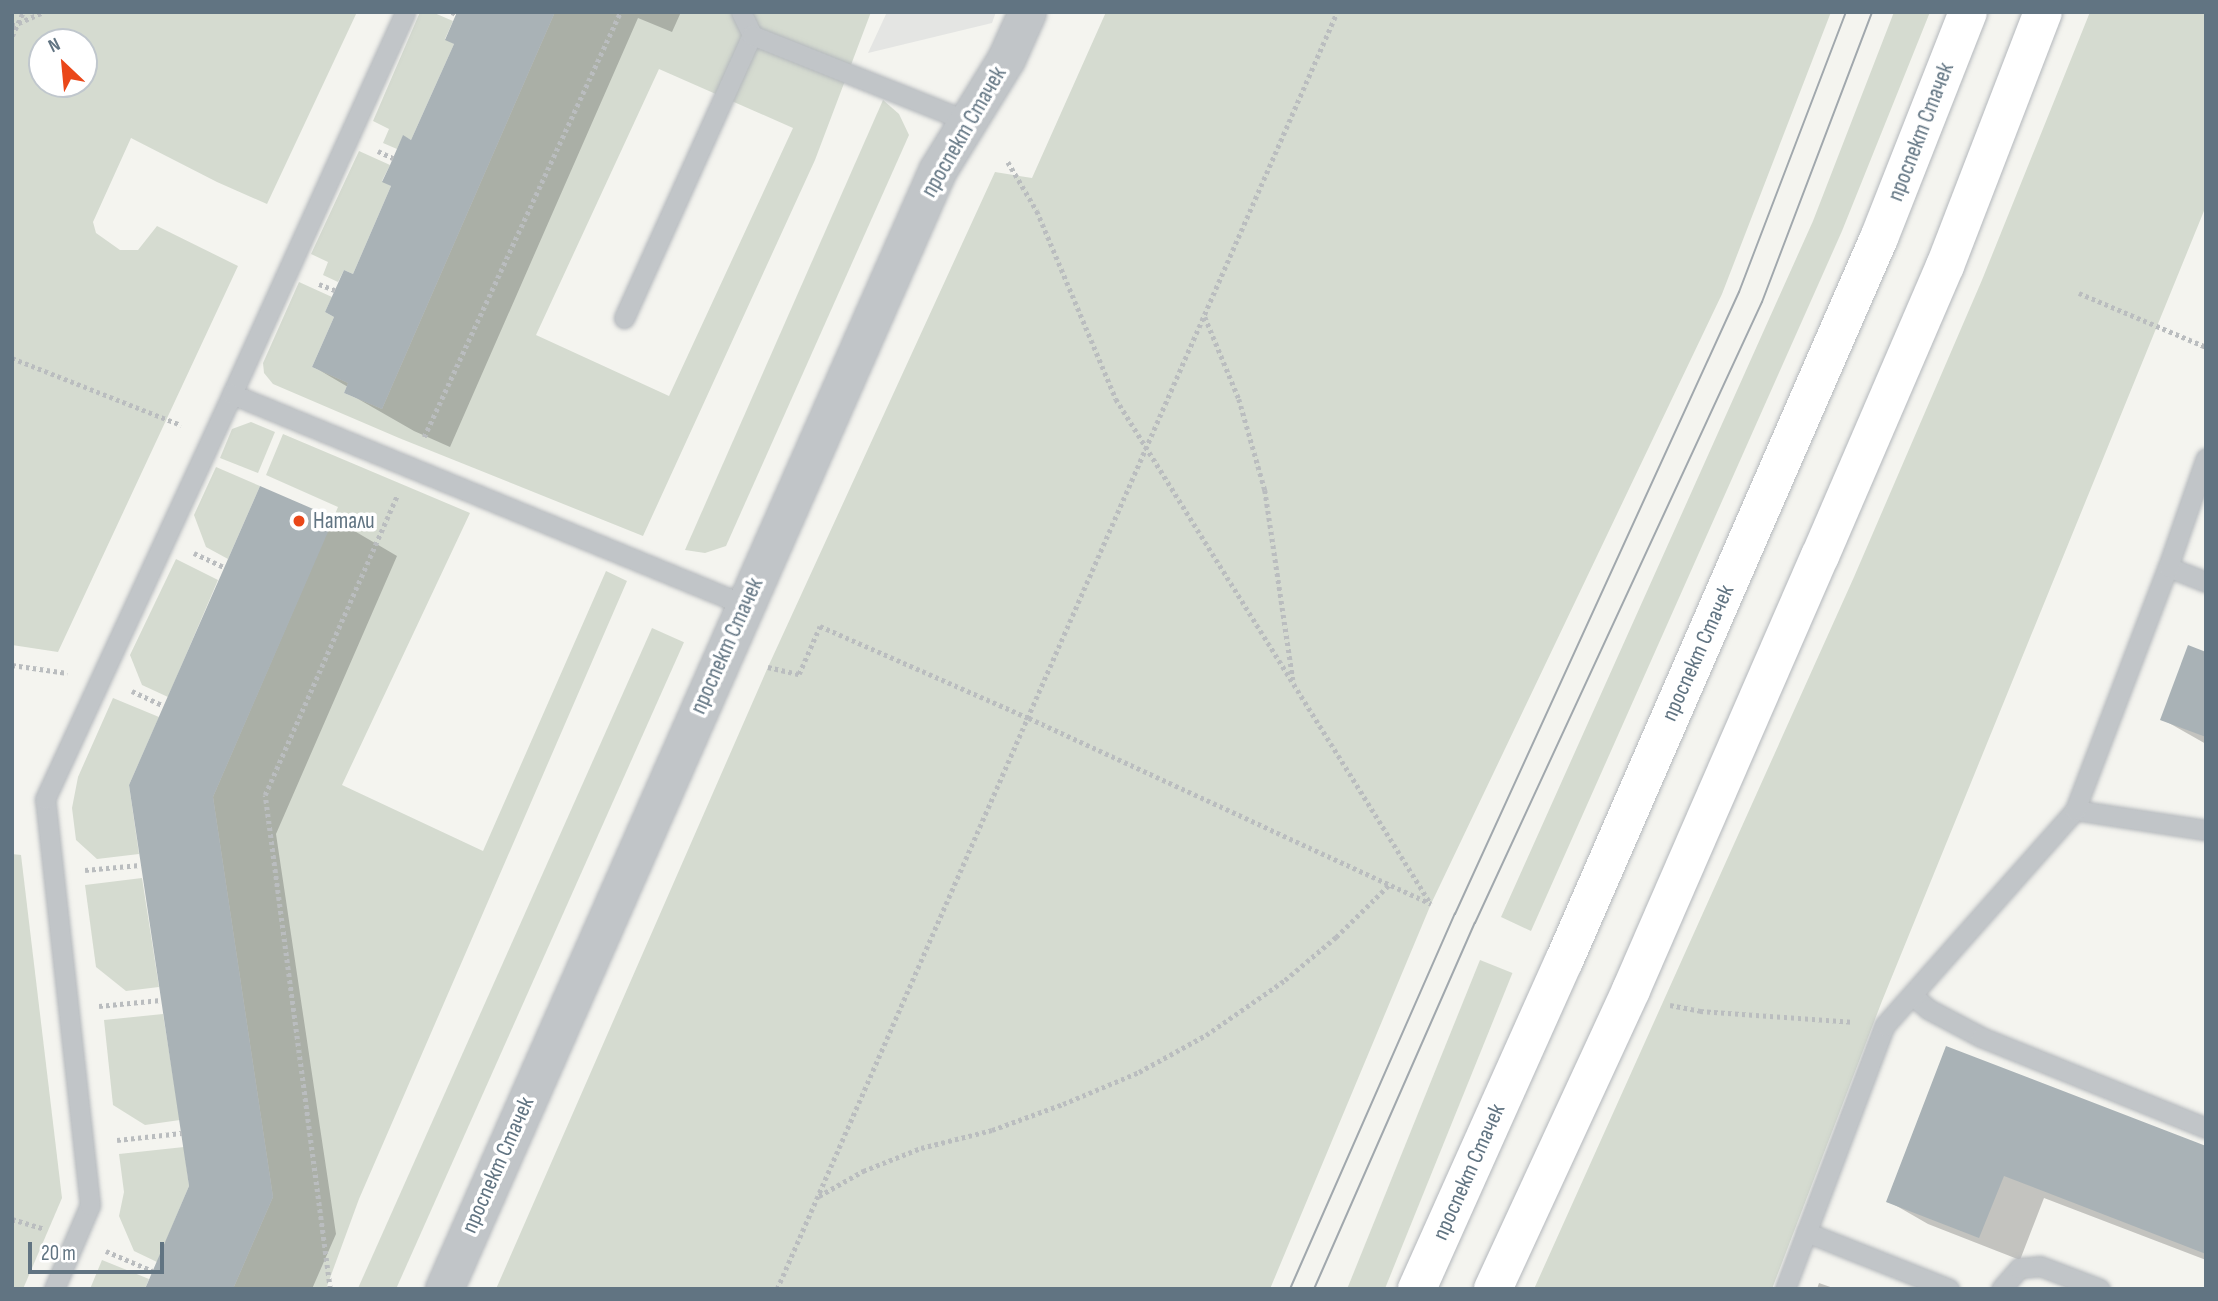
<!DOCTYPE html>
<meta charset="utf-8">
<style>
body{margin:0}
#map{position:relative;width:2218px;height:1301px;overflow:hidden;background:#f4f4ef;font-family:"Sofia Sans Condensed",sans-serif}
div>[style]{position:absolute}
.built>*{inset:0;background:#e4e5e3}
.green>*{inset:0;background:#d5dbd0;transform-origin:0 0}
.shadow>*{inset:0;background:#0003}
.building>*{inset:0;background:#a9b2b6}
.path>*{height:4.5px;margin-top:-2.25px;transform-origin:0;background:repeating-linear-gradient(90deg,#babdbf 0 3.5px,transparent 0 7px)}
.roads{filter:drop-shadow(0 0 2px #b4b8bc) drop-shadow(0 0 2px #b4b8bc)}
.service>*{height:19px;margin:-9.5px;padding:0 9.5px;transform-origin:9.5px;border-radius:9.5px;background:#c1c5c8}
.minor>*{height:37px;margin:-18.5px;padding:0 18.5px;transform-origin:18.5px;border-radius:18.5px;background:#c1c5c8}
.primary>*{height:38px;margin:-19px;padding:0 19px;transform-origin:19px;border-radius:19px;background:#fff}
.tram>*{height:2px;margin:-1px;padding:0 1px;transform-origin:1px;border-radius:1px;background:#a1a8ad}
.dots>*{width:19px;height:19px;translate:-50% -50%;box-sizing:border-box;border:4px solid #fff;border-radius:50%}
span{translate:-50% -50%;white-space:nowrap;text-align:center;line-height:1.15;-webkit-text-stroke:7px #fff;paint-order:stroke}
.street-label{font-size:23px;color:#617482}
.poi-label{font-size:23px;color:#617482}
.left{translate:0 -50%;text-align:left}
.frame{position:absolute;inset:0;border:14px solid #617482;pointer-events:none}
.north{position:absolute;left:28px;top:28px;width:70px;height:70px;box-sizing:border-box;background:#fff;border:2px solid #c0c7cd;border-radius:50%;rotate:334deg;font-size:19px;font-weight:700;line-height:28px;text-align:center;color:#617482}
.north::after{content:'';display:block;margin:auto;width:24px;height:32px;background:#ea4719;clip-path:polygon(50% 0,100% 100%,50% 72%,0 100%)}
.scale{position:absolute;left:28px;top:1242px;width:136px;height:32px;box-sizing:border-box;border:4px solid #617482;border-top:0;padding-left:9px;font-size:21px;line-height:24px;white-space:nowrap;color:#617482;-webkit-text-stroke:5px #fff;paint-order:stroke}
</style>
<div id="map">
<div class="built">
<div style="clip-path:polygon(887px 12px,996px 12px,992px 23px,868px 53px)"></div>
</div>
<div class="green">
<div style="clip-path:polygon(evenodd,12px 12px,357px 12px,267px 204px,217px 182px,131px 138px,93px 222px,96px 233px,120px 250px,138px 250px,157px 226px,238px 266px,58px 652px,12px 645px,12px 12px,42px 42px,84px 42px,84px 84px,42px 84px,42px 42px)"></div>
<div style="clip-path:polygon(420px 12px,432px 12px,453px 21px,445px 39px,454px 44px,411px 140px,403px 136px,397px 149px,383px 143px,389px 129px,373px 121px)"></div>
<div style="clip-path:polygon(evenodd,555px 12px,871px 12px,815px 160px,643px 536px,399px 438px,273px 384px,264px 373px,263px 363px,299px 282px,332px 297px,325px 312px,334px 317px,312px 367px,348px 383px,344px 393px,382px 409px,555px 12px,659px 69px,793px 128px,669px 396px,536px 335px,659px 69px)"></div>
<div style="clip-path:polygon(1106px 12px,1831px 12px,1722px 294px,1431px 904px,1270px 1289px,496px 1289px,768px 667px,995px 172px,1032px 178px)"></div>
<div style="clip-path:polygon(1894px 12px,1930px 12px,1842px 231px,1531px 931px,1501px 917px,1813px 221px)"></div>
<div style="clip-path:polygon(2090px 12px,2206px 12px,2206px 206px,1882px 1001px,1772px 1289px,1534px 1289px,1854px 577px,1982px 280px)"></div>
<div style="clip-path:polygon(883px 100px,899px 114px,909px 135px,726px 546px,705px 553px,685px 550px)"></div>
<div style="clip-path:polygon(359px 151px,390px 165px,382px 181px,391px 186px,353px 274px,344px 270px,338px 282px,323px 275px,328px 262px,311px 254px)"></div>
<div style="clip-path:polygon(251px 422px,275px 432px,258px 473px,220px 458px,232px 429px)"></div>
<div style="clip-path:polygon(283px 434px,470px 513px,342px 785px,483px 851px,606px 571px,627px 581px,359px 1199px,326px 1289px,233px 1289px,273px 1197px,213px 797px,338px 507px,266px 475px)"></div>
<div style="clip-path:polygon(216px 467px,260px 486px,228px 559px,206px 547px,194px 515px)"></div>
<div style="clip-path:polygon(176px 559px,218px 580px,168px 697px,142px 685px,130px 655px)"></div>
<div style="left:652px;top:628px;width:35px;height:722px;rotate:24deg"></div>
<div style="clip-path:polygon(113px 698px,159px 717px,129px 785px,139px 854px,97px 859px,76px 840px,72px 808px,78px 777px)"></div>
<div style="clip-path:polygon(12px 854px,21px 855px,62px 1198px,23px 1289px,12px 1289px)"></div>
<div style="clip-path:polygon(142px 878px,159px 987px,126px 991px,96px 967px,85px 885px)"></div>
<div style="left:1480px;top:960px;width:35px;height:360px;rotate:22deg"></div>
<div style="clip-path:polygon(163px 1014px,180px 1120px,145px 1125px,113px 1105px,104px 1020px)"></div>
<div style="clip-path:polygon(184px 1147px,189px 1186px,157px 1262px,134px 1251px,119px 1216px,124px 1192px,119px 1154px)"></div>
<div style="clip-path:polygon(102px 1260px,149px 1279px,145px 1289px,90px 1289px)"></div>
</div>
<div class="shadow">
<div style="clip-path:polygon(458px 12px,681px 12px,672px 32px,638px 18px,450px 447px,414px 431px,346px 392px,348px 387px,314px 367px,456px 44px)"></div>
<div style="clip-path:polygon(261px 488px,334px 519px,397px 556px,276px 834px,336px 1234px,312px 1289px,147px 1289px,191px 1186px,131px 786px)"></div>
<div style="clip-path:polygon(2206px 653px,2206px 744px,2162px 719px)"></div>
<div style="clip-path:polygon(1947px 1049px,2206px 1148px,2206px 1260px,2044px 1198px,2020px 1260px,1928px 1224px,1888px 1201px)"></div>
<div style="clip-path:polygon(1819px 1283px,1836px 1289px,1817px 1289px)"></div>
</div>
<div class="building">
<div style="clip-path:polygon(457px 12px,555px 12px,382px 409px,344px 393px,348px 383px,312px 367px,334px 317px,325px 312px,344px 270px,353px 274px,391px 186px,382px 182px,390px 165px,403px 135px,411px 140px,454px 44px,445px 40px)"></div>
<div style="clip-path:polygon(260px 486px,334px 518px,213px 797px,273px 1197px,233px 1289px,145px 1289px,189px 1186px,129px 785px)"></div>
<div style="clip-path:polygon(2188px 645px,2206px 652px,2206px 737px,2160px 720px)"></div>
<div style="clip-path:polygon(1946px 1046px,2206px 1146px,2206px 1254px,2004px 1176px,1979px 1238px,1886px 1202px)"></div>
</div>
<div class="path">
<div style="left:452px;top:12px;width:4px;rotate:27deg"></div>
<div style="left:12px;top:26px;width:34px;rotate:-24deg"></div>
<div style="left:12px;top:36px;width:26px;rotate:-65deg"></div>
<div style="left:378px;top:151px;width:17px;rotate:25deg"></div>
<div style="left:1008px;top:162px;width:57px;rotate:59.4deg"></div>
<div style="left:1037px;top:211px;width:204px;rotate:67.2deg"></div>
<div style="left:1116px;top:399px;width:595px;rotate:58.05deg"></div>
<div style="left:319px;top:284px;width:17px;rotate:21deg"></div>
<div style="left:2079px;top:293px;width:138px;rotate:23deg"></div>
<div style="left:1205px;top:317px;width:89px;rotate:67.5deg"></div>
<div style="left:1239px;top:399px;width:95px;rotate:74.1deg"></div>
<div style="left:1265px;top:490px;width:192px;rotate:81.6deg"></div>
<div style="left:12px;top:358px;width:182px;rotate:21.6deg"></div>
<div style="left:424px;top:437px;width:468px;rotate:-65.2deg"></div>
<div style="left:194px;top:553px;width:33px;rotate:25deg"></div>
<div style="left:12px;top:665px;width:56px;rotate:8.3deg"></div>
<div style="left:768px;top:667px;width:32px;rotate:13deg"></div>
<div style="left:799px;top:674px;width:52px;rotate:-66.4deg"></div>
<div style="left:820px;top:626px;width:228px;rotate:23.8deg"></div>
<div style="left:1029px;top:718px;width:443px;rotate:24.8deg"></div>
<div style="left:132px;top:691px;width:35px;rotate:25deg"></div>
<div style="left:85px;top:870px;width:55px;rotate:-5.2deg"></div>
<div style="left:1670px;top:1005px;width:31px;rotate:11deg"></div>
<div style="left:1700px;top:1011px;width:152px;rotate:4.1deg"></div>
<div style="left:99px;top:1006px;width:62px;rotate:-5.5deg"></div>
<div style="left:117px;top:1140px;width:65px;rotate:-6.1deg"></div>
<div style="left:819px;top:1196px;width:51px;rotate:-29.6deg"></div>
<div style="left:863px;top:1171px;width:62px;rotate:-21.6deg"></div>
<div style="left:921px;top:1148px;width:73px;rotate:-14.2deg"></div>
<div style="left:992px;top:1130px;width:76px;rotate:-20.1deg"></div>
<div style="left:1063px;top:1104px;width:82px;rotate:-22.8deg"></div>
<div style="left:1139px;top:1072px;width:77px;rotate:-28.9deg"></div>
<div style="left:1206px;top:1035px;width:96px;rotate:-34.8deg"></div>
<div style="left:1285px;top:980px;width:67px;rotate:-40.1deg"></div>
<div style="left:1336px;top:937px;width:74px;rotate:-44.5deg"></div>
<div style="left:12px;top:1219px;width:34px;rotate:17deg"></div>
<div style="left:106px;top:1251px;width:51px;rotate:23.1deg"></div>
<div style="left:330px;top:1289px;width:498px;rotate:-97.5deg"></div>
<div style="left:265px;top:795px;width:327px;rotate:-66.2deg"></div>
<div style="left:777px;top:1289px;width:1394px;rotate:-66.32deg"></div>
</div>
<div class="roads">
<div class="service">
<div style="left:741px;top:12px;width:25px;rotate:64deg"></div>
<div style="left:624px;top:318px;width:311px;rotate:-65.7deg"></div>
<div style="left:752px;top:35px;width:234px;rotate:21.8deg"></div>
<div style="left:232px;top:394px;width:419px;rotate:-65.6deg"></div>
<div style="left:2168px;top:567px;width:41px;rotate:21.5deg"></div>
<div style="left:2075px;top:810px;width:133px;rotate:8.7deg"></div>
<div style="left:1912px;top:995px;width:21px;rotate:41deg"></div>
<div style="left:1928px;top:1009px;width:60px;rotate:27.8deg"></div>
<div style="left:1981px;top:1037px;width:243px;rotate:22deg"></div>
<div style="left:1806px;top:1232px;width:154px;rotate:21.7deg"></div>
<div style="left:54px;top:1289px;width:91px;rotate:-66.8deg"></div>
<div style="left:90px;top:1205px;width:408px;rotate:-96.3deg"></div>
<div style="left:45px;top:799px;width:446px;rotate:-65.2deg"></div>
<div style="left:232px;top:394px;width:555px;rotate:22.36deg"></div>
<div style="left:1785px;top:1289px;width:282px;rotate:-69.3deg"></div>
<div style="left:1885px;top:1025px;width:287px;rotate:-48.5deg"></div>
<div style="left:2075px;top:810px;width:260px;rotate:-69.1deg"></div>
<div style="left:2168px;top:567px;width:115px;rotate:-70.8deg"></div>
<div style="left:2001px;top:1289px;width:28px;rotate:-49deg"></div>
<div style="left:2019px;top:1268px;width:21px;rotate:-5deg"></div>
<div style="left:2040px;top:1266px;width:64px;rotate:21deg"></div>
</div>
<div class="minor">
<div style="left:444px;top:1289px;width:1222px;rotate:-66.2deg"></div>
<div style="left:937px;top:171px;width:132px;rotate:-58.4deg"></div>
<div style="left:1006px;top:59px;width:51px;rotate:-65.9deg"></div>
</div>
<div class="primary">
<div style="left:1417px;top:1289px;width:359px;rotate:-65.9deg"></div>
<div style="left:1564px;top:961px;width:789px;rotate:-66.46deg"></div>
<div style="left:1879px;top:238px;width:243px;rotate:-68.5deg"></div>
<div style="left:1493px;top:1289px;width:329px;rotate:-65.2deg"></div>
<div style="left:1631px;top:990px;width:473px;rotate:-66.5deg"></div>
<div style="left:1820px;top:556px;width:316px;rotate:-66.7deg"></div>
<div style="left:1945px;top:266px;width:272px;rotate:-68.9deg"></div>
</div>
</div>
<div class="tram">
<div style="left:1290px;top:1289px;width:410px;rotate:-66.3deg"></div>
<div style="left:1455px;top:914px;width:684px;rotate:-65.46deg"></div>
<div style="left:1739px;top:292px;width:300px;rotate:-69.1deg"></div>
<div style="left:1314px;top:1289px;width:400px;rotate:-66.3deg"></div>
<div style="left:1475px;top:923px;width:684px;rotate:-65.2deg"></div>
<div style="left:1762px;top:302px;width:310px;rotate:-69.2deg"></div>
</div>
<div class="dots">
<div style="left:299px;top:521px;background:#ea4719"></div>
</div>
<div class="street-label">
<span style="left:964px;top:132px;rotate:-60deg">проспект Стачек</span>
<span style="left:1921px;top:132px;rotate:-69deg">проспект Стачек</span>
<span style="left:727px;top:646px;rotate:-66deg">проспект Стачек</span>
<span style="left:1698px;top:653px;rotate:-66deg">проспект Стачек</span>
<span style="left:498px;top:1165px;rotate:-66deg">проспект Стачек</span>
<span style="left:1469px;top:1172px;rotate:-66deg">проспект Стачек</span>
</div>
<div class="poi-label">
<span class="left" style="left:313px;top:521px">Натали</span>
</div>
<div class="frame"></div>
<div class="north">N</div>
<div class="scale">20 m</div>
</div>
